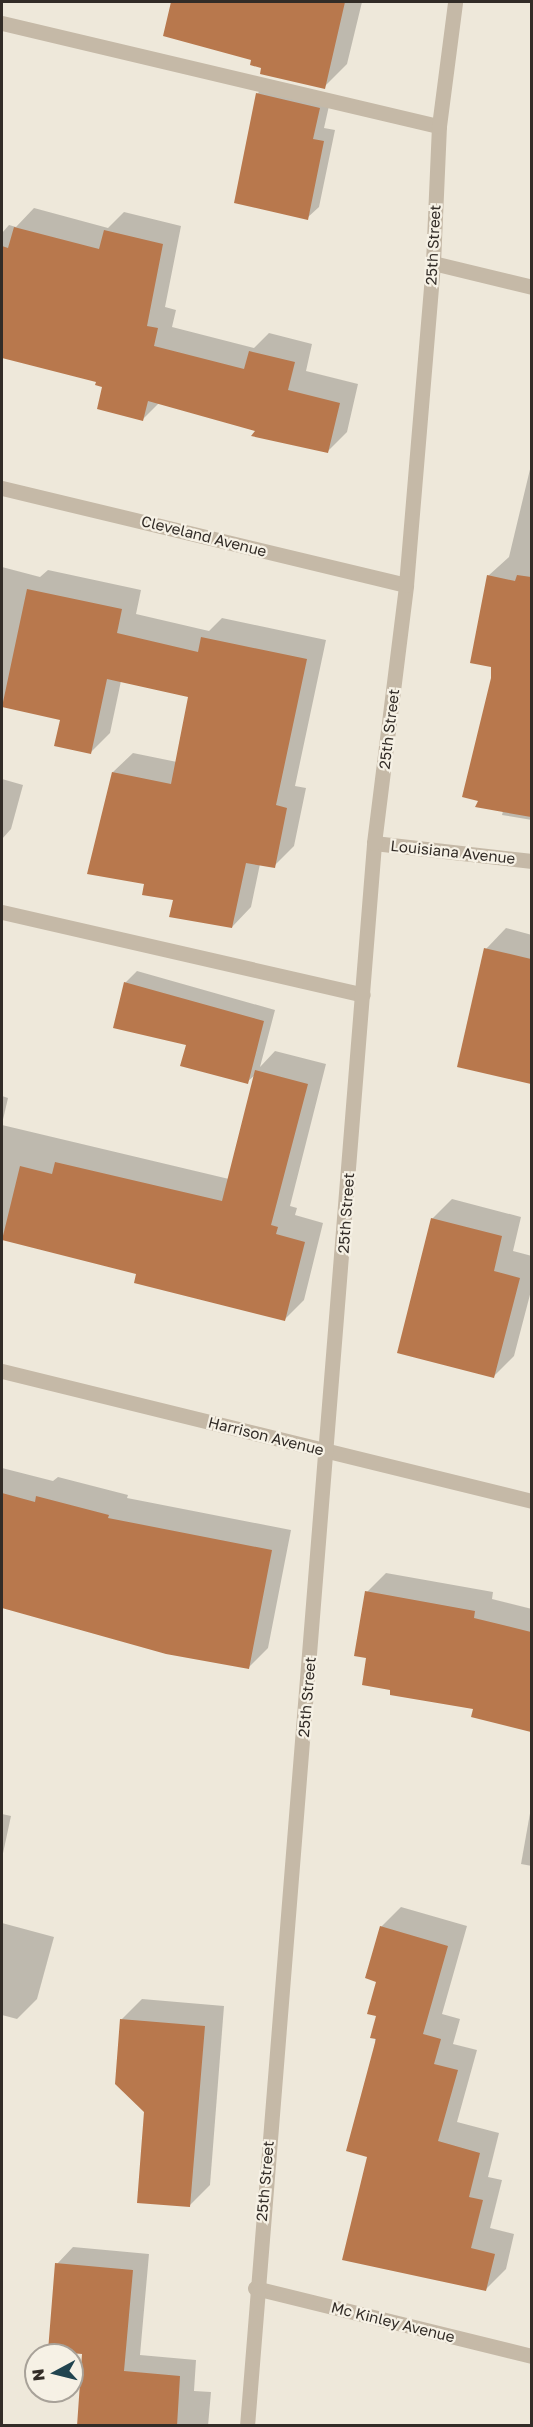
<!DOCTYPE html>
<style>
body{margin:0}
#map{position:relative;width:533px;height:2427px;overflow:hidden;background:#eee8da;font-family:"Golos Text",sans-serif}
div>[style]{position:absolute}
.shadow>*{inset:0;background:#0003}
.building>*{inset:0;background:#b8784d}
.lane>*{height:15px;margin:-7.5px;padding:0 7.5px;transform-origin:7.5px;border-radius:7.5px;background:#c5b9a7}
.street>*{height:15px;margin:-7.5px;padding:0 7.5px;transform-origin:7.5px;border-radius:7.5px;background:#c5b9a7}
span{translate:-50% -50%;white-space:nowrap;text-align:center;line-height:1.15;-webkit-text-stroke:4.5px #f6f1e5;paint-order:stroke}
.street-label{font-size:15px;color:#322c27}
.frame{position:absolute;inset:0;border:3px solid #322c27;pointer-events:none}
.north{position:absolute;left:24px;top:2343px;width:60px;height:60px;box-sizing:border-box;background:#f6f1e5;border:2px solid #a8a299;border-radius:50%;rotate:263deg;font-size:16px;font-weight:700;line-height:24px;text-align:center;color:#322c27}
.north::after{content:'';display:block;margin:auto;width:21px;height:27px;background:#21444f;clip-path:polygon(50% 0,100% 100%,50% 72%,0 100%)}
</style>
<div id="map">
<div class="shadow">
<div style="clip-path:polygon(173px 2px,362px 2px,347px 64px,324px 87px,263px 67px,253px 59px,164px 35px)"></div>
<div style="clip-path:polygon(269px 82px,331px 97px,324px 128px,335px 130px,319px 207px,307px 218px,257px 94px)"></div>
<div style="clip-path:polygon(34px 208px,108px 228px,124px 212px,181px 226px,165px 307px,176px 310px,172px 327px,254px 348px,269px 333px,312px 344px,306px 371px,358px 384px,347px 432px,328px 451px,159px 403px,143px 419px,98px 380px,2px 356px,2px 233px,9px 225px,16px 227px)"></div>
<div style="clip-path:polygon(532px 461px,532px 820px,502px 815px,503px 811px,480px 800px,493px 678px,488px 576px,509px 557px)"></div>
<div style="clip-path:polygon(2px 567px,40px 577px,48px 570px,141px 590px,136px 614px,209px 631px,222px 618px,326px 640px,295px 786px,306px 788px,294px 846px,274px 866px,260px 864px,251px 907px,232px 927px,146px 883px,113px 772px,133px 753px,177px 762px,190px 696px,121px 681px,110px 733px,91px 752px,62px 719px,2px 706px)"></div>
<div style="clip-path:polygon(2px 779px,23px 785px,11px 829px,2px 839px)"></div>
<div style="clip-path:polygon(506px 928px,532px 935px,531px 1082px,459px 1066px,486px 949px)"></div>
<div style="clip-path:polygon(137px 971px,275px 1010px,260px 1067px,275px 1051px,326px 1064px,290px 1206px,297px 1208px,295px 1215px,323px 1223px,304px 1300px,285px 1319px,137px 1272px,2px 1237px,2px 1125px,229px 1179px,255px 1075px,247px 1082px,188px 1043px,125px 983px)"></div>
<div style="clip-path:polygon(2px 1096px,8px 1098px,2px 1124px)"></div>
<div style="clip-path:polygon(452px 1199px,521px 1217px,513px 1251px,532px 1256px,532px 1287px,514px 1356px,494px 1376px,432px 1219px)"></div>
<div style="clip-path:polygon(2px 1468px,53px 1481px,58px 1477px,128px 1495px,127px 1498px,291px 1530px,268px 1648px,248px 1668px,166px 1652px,2px 1607px)"></div>
<div style="clip-path:polygon(386px 1573px,493px 1592px,492px 1599px,532px 1609px,532px 1730px,473px 1716px,475px 1708px,391px 1688px,368px 1657px,367px 1592px)"></div>
<div style="clip-path:polygon(532px 1802px,532px 1866px,521px 1864px)"></div>
<div style="clip-path:polygon(2px 1814px,11px 1816px,2px 1858px)"></div>
<div style="clip-path:polygon(401px 1907px,467px 1926px,442px 2014px,460px 2019px,453px 2044px,477px 2050px,457px 2122px,499px 2133px,488px 2177px,502px 2180px,490px 2228px,514px 2234px,506px 2269px,486px 2289px,369px 2156px,381px 1927px)"></div>
<div style="clip-path:polygon(2px 1923px,54px 1937px,37px 1999px,17px 2019px,2px 2015px)"></div>
<div style="clip-path:polygon(142px 1999px,224px 2006px,210px 2185px,190px 2205px,146px 2111px,122px 2019px)"></div>
<div style="clip-path:polygon(73px 2247px,149px 2254px,140px 2355px,196px 2360px,194px 2391px,211px 2392px,208px 2426px,78px 2426px,84px 2353px,57px 2264px)"></div>
</div>
<div class="building">
<div style="clip-path:polygon(171px 2px,345px 2px,325px 89px,260px 74px,261px 68px,250px 65px,251px 60px,163px 36px)"></div>
<div style="clip-path:polygon(256px 93px,320px 108px,313px 139px,324px 141px,308px 220px,234px 203px)"></div>
<div style="clip-path:polygon(14px 227px,99px 249px,104px 230px,163px 244px,147px 326px,158px 328px,154px 346px,244px 369px,249px 351px,295px 362px,288px 390px,340px 403px,328px 453px,251px 436px,255px 431px,148px 401px,143px 421px,97px 409px,102px 387px,95px 385px,96px 382px,2px 358px,2px 246px,8px 248px)"></div>
<div style="clip-path:polygon(487px 575px,515px 581px,517px 575px,531px 577px,531px 817px,475px 807px,478px 801px,462px 797px,491px 678px,491px 667px,470px 663px)"></div>
<div style="clip-path:polygon(27px 589px,122px 609px,117px 633px,198px 652px,201px 637px,307px 659px,276px 805px,287px 808px,275px 868px,246px 863px,232px 928px,169px 917px,173px 900px,142px 895px,144px 884px,87px 874px,112px 772px,171px 784px,188px 697px,107px 679px,91px 754px,54px 746px,60px 720px,2px 707px)"></div>
<div style="clip-path:polygon(484px 948px,531px 959px,531px 1084px,457px 1067px)"></div>
<div style="clip-path:polygon(124px 982px,264px 1021px,248px 1084px,180px 1066px,186px 1045px,113px 1028px)"></div>
<div style="clip-path:polygon(255px 1070px,308px 1084px,271px 1225px,278px 1227px,276px 1234px,305px 1242px,285px 1321px,134px 1283px,136px 1274px,2px 1240px,20px 1166px,52px 1174px,55px 1162px,222px 1201px)"></div>
<div style="clip-path:polygon(431px 1218px,502px 1236px,494px 1271px,520px 1278px,494px 1378px,397px 1353px)"></div>
<div style="clip-path:polygon(2px 1493px,35px 1502px,36px 1496px,109px 1515px,108px 1518px,272px 1550px,249px 1669px,166px 1654px,2px 1608px)"></div>
<div style="clip-path:polygon(365px 1591px,475px 1611px,474px 1618px,531px 1632px,531px 1732px,471px 1717px,473px 1709px,390px 1695px,390px 1690px,362px 1685px,366px 1658px,354px 1656px)"></div>
<div style="clip-path:polygon(380px 1926px,448px 1946px,423px 2034px,441px 2039px,434px 2064px,458px 2070px,438px 2141px,480px 2153px,469px 2197px,483px 2200px,471px 2248px,495px 2254px,486px 2291px,342px 2260px,367px 2157px,346px 2151px,376px 2039px,370px 2038px,376px 2016px,367px 2014px,376px 1982px,365px 1978px)"></div>
<div style="clip-path:polygon(120px 2019px,205px 2026px,190px 2207px,137px 2203px,144px 2112px,115px 2084px)"></div>
<div style="clip-path:polygon(55px 2263px,133px 2270px,124px 2371px,180px 2376px,177px 2426px,77px 2426px,82px 2354px,48px 2351px)"></div>
</div>
<div class="lane">
<div style="left:2px;top:23px;width:449px;rotate:13.3deg"></div>
<div style="left:2px;top:912px;width:370px;rotate:12.9deg"></div>
</div>
<div class="street">
<div style="left:433px;top:263px;width:102px;rotate:13.6deg"></div>
<div style="left:2px;top:488px;width:415px;rotate:13.5deg"></div>
<div style="left:374px;top:843px;width:159px;rotate:6.5deg"></div>
<div style="left:2px;top:1371px;width:546px;rotate:13.78deg"></div>
<div style="left:255px;top:2288px;width:285px;rotate:13.8deg"></div>
<div style="left:247px;top:2426px;width:1588px;rotate:-85.41deg"></div>
<div style="left:374px;top:843px;width:260px;rotate:-82.9deg"></div>
<div style="left:406px;top:585px;width:323px;rotate:-85.2deg"></div>
<div style="left:433px;top:263px;width:137px;rotate:-87.5deg"></div>
<div style="left:439px;top:126px;width:125px;rotate:-82.6deg"></div>
</div>
<div class="street-label">
<span style="left:433px;top:245px;rotate:-87deg">25th Street</span>
<span style="left:204px;top:536px;rotate:14deg">Cleveland Avenue</span>
<span style="left:389px;top:729px;rotate:-83deg">25th Street</span>
<span style="left:453px;top:852px;rotate:6deg">Louisiana Avenue</span>
<span style="left:346px;top:1213px;rotate:-86deg">25th Street</span>
<span style="left:266px;top:1436px;rotate:14deg">Harrison Avenue</span>
<span style="left:307px;top:1697px;rotate:-85deg">25th Street</span>
<span style="left:265px;top:2181px;rotate:-85deg">25th Street</span>
<span style="left:393px;top:2322px;rotate:14deg">Mc Kinley Avenue</span>
</div>
<div class="frame"></div>
<div class="north">N</div>
</div>
